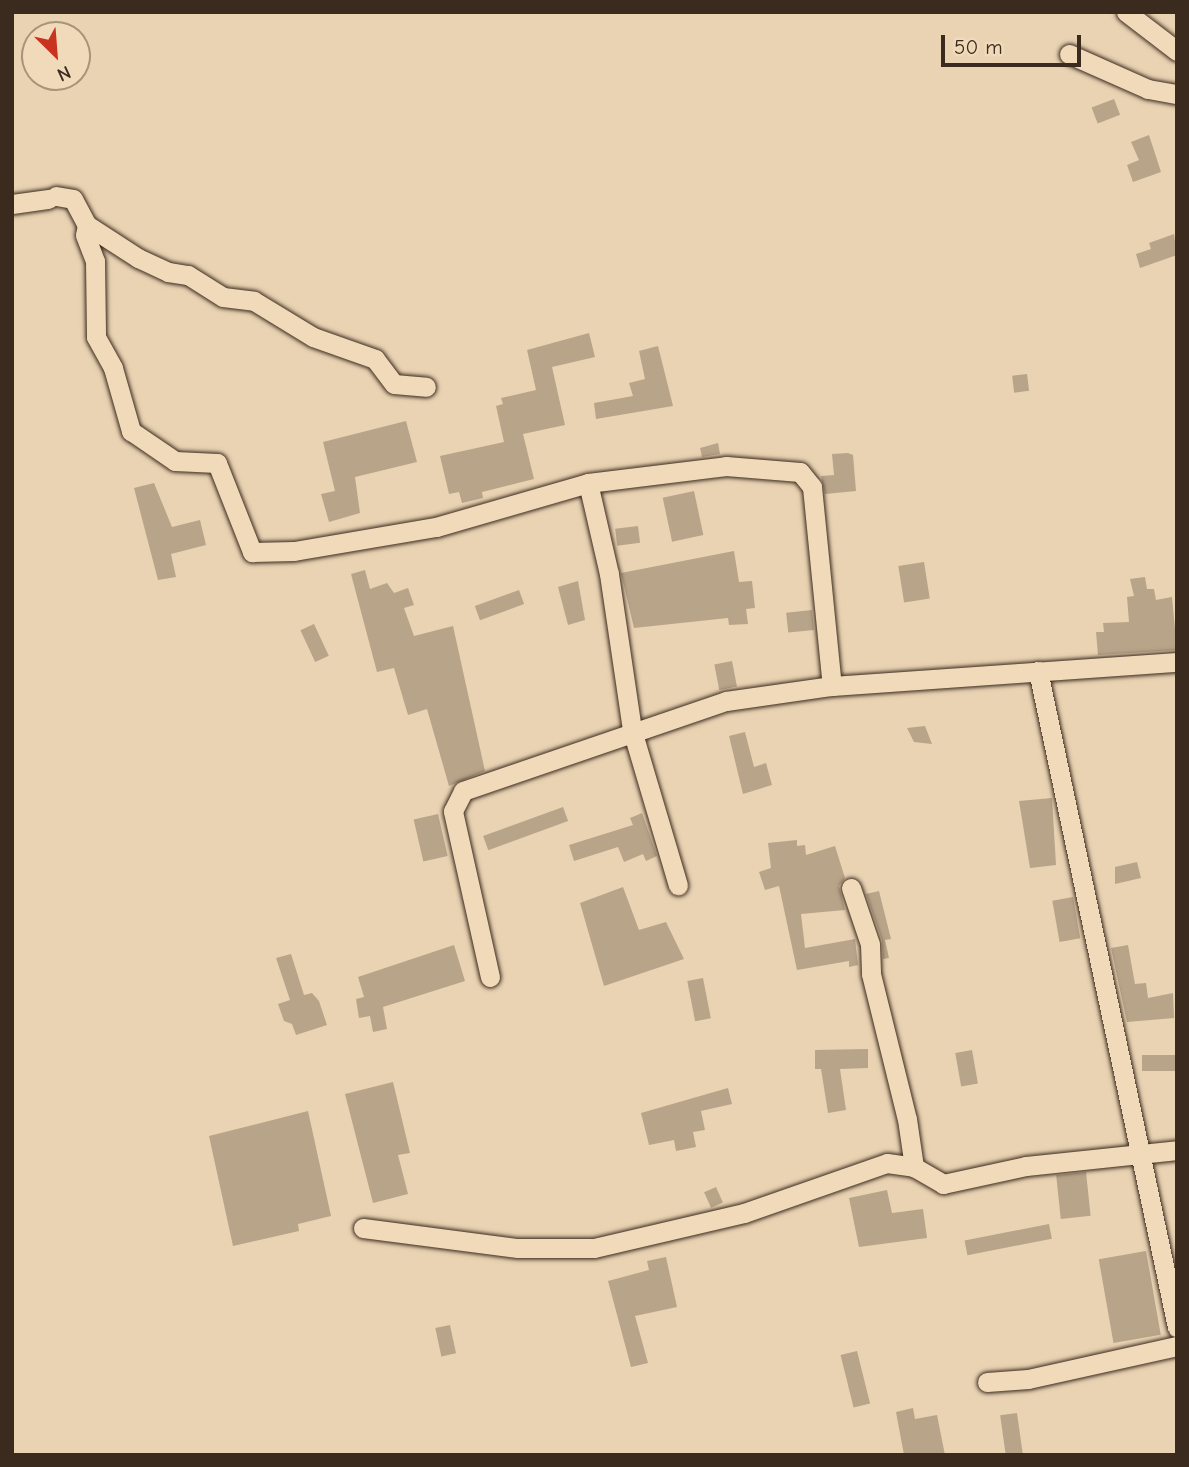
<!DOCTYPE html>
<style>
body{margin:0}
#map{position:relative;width:1189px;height:1467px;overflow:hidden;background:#e9d3b3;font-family:"Comic Neue",sans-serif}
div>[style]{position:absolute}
.building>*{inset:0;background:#b8a489;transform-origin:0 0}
.roads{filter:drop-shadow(0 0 2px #3b2a1e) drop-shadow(0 0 2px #3b2a1e)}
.minor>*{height:19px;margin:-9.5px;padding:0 9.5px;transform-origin:9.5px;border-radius:9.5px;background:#f0dab9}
span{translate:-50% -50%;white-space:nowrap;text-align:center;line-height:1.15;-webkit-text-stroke:5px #f0dab9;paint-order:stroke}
.frame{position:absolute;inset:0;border:14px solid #3b2a1e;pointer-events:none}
.north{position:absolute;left:21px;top:21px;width:70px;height:70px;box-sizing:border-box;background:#f0dab9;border:2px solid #a8947b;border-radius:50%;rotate:155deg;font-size:19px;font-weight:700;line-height:28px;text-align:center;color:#3b2a1e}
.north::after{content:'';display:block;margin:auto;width:24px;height:32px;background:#c8321e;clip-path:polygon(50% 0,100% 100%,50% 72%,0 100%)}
.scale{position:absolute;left:941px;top:35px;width:140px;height:32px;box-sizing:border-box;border:4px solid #3b2a1e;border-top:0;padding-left:9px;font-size:21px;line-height:24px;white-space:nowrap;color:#3b2a1e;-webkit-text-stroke:5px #f0dab9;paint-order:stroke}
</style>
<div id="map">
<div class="building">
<div style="left:1114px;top:99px;width:17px;height:24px;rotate:69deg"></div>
<div style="clip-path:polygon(1149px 135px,1161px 172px,1133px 182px,1127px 165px,1139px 160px,1131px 142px)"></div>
<div style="clip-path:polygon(1174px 234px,1177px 255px,1140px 268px,1136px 254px,1151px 249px,1149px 243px)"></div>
<div style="clip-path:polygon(589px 333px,595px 357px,552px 367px,565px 425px,523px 434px,534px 479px,482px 492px,483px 498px,462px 503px,459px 492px,449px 494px,440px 456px,504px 442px,496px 406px,503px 404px,501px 398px,536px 390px,527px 350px)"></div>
<div style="clip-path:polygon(658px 346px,673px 406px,596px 419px,594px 403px,633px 396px,629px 383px,645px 379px,639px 351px)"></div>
<div style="left:1027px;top:374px;width:17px;height:15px;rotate:83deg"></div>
<div style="clip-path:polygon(406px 421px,417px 462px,355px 477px,360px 513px,329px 522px,321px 494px,335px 491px,323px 442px)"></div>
<div style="clip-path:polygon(718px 443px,720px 454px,702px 457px,700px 448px)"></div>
<div style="clip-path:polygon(848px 453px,853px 455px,856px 491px,825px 494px,821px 476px,834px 475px,832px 454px)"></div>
<div style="clip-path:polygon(154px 483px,172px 527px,200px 520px,206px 545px,171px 554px,176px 577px,158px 580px,134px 488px)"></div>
<div style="left:694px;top:491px;width:45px;height:32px;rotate:78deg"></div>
<div style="left:638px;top:526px;width:17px;height:23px;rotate:83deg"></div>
<div style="clip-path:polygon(734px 551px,739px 582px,752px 581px,755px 608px,746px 609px,748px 624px,729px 625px,728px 618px,634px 628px,621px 573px)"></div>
<div style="left:924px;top:562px;width:37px;height:26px;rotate:81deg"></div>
<div style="clip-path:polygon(365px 570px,370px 589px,387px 583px,394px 593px,408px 588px,414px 605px,404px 608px,414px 636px,453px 626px,485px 771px,449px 786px,427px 709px,408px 715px,394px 668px,377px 672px,351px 574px)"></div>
<div style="clip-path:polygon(1145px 577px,1147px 589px,1154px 589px,1156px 600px,1172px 597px,1177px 650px,1098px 655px,1096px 632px,1104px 632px,1103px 623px,1129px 622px,1127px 597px,1134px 596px,1130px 579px)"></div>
<div style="clip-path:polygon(578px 581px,585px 620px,568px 625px,558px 587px)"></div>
<div style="left:519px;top:590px;width:15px;height:47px;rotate:70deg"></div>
<div style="left:812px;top:610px;width:20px;height:26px;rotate:84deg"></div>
<div style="left:314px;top:624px;width:35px;height:15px;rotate:65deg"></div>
<div style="left:732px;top:661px;width:26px;height:18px;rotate:79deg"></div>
<div style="clip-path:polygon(925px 726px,932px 744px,914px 742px,907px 728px)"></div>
<div style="clip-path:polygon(745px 732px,754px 767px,766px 763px,772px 785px,743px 794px,729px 736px)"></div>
<div style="clip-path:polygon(1052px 798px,1056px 865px,1030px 868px,1019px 801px)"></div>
<div style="left:563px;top:807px;width:15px;height:85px;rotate:70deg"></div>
<div style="clip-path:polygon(642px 813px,657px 856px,646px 861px,643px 854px,624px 862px,618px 847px,574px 861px,569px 845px,633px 825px,630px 818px)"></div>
<div style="left:438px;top:814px;width:43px;height:25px;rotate:77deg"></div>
<div style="clip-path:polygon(797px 840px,797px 846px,805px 845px,806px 855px,835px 846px,845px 878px,839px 886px,845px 910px,801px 914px,805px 948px,855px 939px,858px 965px,849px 967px,849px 961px,797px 970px,779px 886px,765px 890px,759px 872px,771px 868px,768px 843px)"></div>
<div style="clip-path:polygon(1137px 862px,1141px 878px,1115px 884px,1115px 867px)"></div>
<div style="clip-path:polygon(623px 887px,639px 930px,666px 922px,684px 959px,604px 986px,580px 903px)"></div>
<div style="clip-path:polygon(879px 891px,891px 939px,885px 940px,889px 958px,883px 959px,882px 940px,866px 894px)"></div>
<div style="left:1073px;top:897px;width:42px;height:21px;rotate:80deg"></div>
<div style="clip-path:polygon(454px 945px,465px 981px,383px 1007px,387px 1029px,373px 1032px,370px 1016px,359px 1018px,356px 999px,364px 997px,358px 977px)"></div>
<div style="clip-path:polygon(1128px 945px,1135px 984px,1146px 983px,1148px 998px,1173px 993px,1174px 1018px,1127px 1022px,1111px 948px)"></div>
<div style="clip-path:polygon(291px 954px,304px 995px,312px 993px,319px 1001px,327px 1025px,296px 1035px,292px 1024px,284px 1021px,278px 1004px,290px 1000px,276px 958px)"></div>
<div style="left:703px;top:978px;width:41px;height:16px;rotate:79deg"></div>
<div style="clip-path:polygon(868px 1049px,868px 1068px,840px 1069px,846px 1110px,828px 1113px,821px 1069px,815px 1069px,815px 1050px)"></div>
<div style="left:972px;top:1050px;width:34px;height:17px;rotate:80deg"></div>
<div style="left:1177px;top:1055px;width:16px;height:35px;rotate:90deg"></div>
<div style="clip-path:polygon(393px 1082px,410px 1153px,398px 1155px,408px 1194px,373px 1203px,345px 1094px)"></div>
<div style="clip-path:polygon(728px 1088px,732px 1104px,701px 1111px,705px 1130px,693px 1132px,696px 1147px,676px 1151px,674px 1140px,649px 1145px,641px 1113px)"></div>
<div style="clip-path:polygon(308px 1111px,331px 1216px,298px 1224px,299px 1231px,233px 1246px,209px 1136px)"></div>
<div style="left:1086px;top:1172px;width:44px;height:30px;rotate:84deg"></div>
<div style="left:716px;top:1187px;width:17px;height:13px;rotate:66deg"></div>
<div style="clip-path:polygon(887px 1190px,892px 1213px,923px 1209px,927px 1238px,859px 1247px,849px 1198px)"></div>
<div style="left:1049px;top:1224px;width:15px;height:86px;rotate:79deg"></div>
<div style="left:1146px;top:1251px;width:85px;height:48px;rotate:80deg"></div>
<div style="clip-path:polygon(666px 1257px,677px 1307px,635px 1316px,648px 1363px,631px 1367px,608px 1281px,649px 1270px,647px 1261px)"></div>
<div style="left:450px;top:1325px;width:29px;height:15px;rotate:78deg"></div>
<div style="left:857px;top:1351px;width:54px;height:17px;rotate:76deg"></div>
<div style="clip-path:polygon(913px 1408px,915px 1419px,937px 1415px,945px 1455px,904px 1455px,896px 1412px)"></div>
<div style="left:1017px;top:1413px;width:42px;height:17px;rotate:82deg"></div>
</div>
<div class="roads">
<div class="minor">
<div style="left:1126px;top:12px;width:64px;rotate:37.4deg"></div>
<div style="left:1069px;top:54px;width:86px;rotate:23.9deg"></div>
<div style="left:1148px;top:89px;width:29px;rotate:10deg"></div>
<div style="left:56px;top:196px;width:17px;rotate:10deg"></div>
<div style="left:73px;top:199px;width:30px;rotate:62deg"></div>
<div style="left:87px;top:225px;width:61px;rotate:32.9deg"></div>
<div style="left:138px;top:258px;width:33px;rotate:25deg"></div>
<div style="left:168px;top:272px;width:20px;rotate:9deg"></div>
<div style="left:188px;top:275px;width:41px;rotate:32.2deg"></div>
<div style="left:223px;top:297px;width:31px;rotate:7deg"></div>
<div style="left:254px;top:301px;width:69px;rotate:31.4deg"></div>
<div style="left:313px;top:337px;width:66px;rotate:19.5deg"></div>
<div style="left:375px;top:359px;width:31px;rotate:53deg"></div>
<div style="left:394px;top:384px;width:32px;rotate:5deg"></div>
<div style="left:12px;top:204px;width:37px;rotate:-8deg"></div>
<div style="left:87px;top:225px;width:10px;rotate:101deg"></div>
<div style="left:85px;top:235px;width:28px;rotate:69deg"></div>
<div style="left:95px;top:261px;width:76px;rotate:89.2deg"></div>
<div style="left:96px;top:337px;width:35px;rotate:61deg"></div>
<div style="left:113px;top:368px;width:66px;rotate:74.1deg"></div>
<div style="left:131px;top:431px;width:53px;rotate:34.3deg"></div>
<div style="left:175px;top:461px;width:42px;rotate:2.7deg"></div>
<div style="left:217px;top:463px;width:96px;rotate:68.5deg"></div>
<div style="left:252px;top:552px;width:42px;rotate:-1.4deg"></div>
<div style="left:294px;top:551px;width:144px;rotate:-9.6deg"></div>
<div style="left:436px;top:527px;width:158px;rotate:-16.1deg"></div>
<div style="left:588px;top:483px;width:139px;rotate:-7deg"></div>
<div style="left:726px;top:466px;width:74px;rotate:4.6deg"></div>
<div style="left:800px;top:472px;width:19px;rotate:51deg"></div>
<div style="left:812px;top:487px;width:200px;rotate:84.3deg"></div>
<div style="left:588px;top:483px;width:93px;rotate:77deg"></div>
<div style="left:609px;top:574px;width:158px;rotate:81.6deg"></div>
<div style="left:632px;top:730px;width:162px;rotate:73.5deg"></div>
<div style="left:1038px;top:671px;width:671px;rotate:78.04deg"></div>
<div style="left:851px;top:888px;width:59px;rotate:71.3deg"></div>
<div style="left:870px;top:944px;width:30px;rotate:88deg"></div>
<div style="left:871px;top:974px;width:149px;rotate:76.1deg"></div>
<div style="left:907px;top:1119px;width:49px;rotate:81.7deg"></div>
<div style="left:490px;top:977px;width:170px;rotate:-102.6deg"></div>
<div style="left:453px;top:811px;width:22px;rotate:-63deg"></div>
<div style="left:463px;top:791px;width:278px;rotate:-18.9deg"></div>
<div style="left:726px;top:701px;width:107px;rotate:-8.1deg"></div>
<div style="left:832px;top:686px;width:346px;rotate:-4deg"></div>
<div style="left:363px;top:1228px;width:156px;rotate:7.4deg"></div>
<div style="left:518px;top:1248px;width:76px"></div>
<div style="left:594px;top:1248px;width:154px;rotate:-13.1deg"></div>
<div style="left:744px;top:1213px;width:151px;rotate:-19.3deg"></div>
<div style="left:887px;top:1163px;width:27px;rotate:8deg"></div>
<div style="left:914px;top:1167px;width:34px;rotate:30deg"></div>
<div style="left:943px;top:1184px;width:85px;rotate:-12.2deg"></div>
<div style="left:1026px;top:1166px;width:152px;rotate:-6deg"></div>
<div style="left:987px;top:1382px;width:41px;rotate:-4.2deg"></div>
<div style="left:1028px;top:1379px;width:153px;rotate:-12.5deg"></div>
</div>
</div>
<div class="frame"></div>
<div class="north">N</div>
<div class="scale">50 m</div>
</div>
